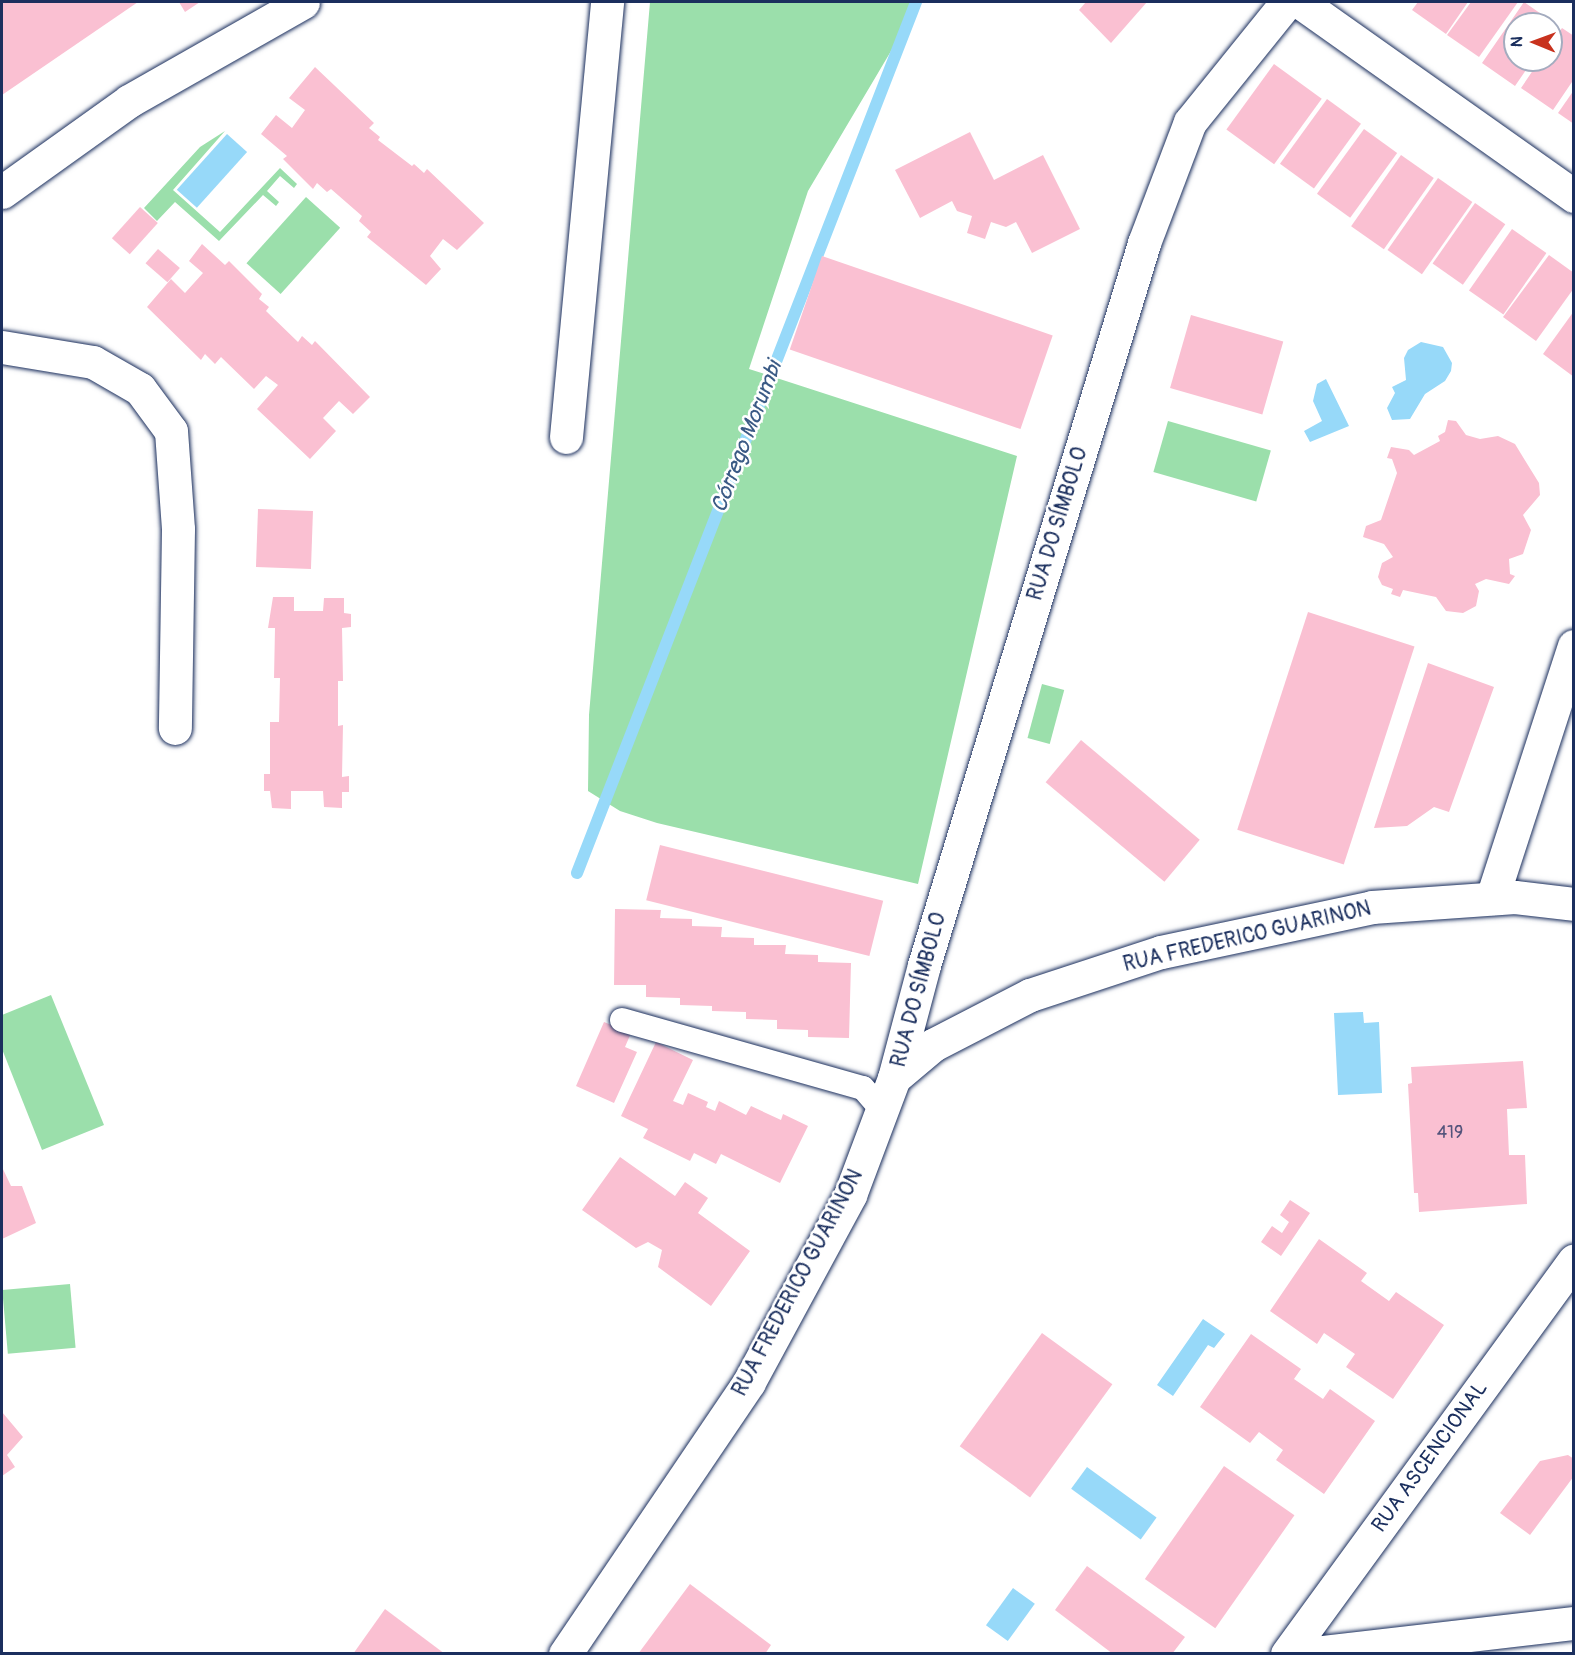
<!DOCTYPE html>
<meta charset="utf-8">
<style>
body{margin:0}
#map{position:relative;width:1575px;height:1655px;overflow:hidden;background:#fff;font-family:Pangolin,sans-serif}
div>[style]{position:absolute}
.green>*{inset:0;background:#9bdfab;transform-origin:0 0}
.water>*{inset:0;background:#97d9f9;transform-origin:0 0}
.stream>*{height:12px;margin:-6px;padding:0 6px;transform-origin:6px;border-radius:6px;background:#97d9f9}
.building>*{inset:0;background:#fac0d2;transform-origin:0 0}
.roads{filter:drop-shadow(0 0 2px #1b2f5e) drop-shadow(0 0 2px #1b2f5e)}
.lane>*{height:24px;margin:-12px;padding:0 12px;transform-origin:12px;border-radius:12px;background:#fff}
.street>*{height:33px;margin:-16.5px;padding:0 16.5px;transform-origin:16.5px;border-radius:16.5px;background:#fff}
span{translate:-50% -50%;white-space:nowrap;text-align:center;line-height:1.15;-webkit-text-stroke:5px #fff;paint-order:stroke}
.number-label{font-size:18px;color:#53537b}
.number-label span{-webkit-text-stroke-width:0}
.street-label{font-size:21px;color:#1b2f5e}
.water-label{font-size:22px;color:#3a5a85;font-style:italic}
.frame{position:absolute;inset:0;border:3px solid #1b2f5e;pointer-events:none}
.north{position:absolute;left:1503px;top:12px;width:60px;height:60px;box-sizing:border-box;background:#fff;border:2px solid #a4acbf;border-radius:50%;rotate:271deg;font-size:16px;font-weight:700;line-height:24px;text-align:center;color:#1b2f5e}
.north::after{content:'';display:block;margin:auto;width:21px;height:27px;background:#c8321e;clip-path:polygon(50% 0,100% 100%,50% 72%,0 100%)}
</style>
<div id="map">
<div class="green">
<div style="clip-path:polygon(650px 2px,916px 2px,913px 14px,808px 191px,749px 369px,1017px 456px,918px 884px,657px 823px,620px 811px,588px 791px,589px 715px)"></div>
<div style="clip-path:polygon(225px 131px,173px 190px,220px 232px,280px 168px,297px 184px,294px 188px,280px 176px,267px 191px,279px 202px,276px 206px,263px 195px,219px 241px,175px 202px,157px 221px,144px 208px,200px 147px)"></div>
<div style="left:306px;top:197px;width:46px;height:89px;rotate:42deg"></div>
<div style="left:1168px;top:421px;width:107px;height:53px;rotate:16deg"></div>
<div style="left:1042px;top:684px;width:23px;height:56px;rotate:15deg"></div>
<div style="clip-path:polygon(51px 995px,104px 1125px,42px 1150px,2px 1049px,2px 1015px)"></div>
<div style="left:70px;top:1284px;width:64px;height:68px;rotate:85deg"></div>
</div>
<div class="water">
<div style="left:227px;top:134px;width:27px;height:75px;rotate:42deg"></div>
<div style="clip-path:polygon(1421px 342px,1443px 347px,1452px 363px,1451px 371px,1445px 381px,1425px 394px,1410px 419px,1392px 420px,1387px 408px,1395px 393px,1392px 387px,1406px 380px,1404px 358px,1408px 350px)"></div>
<div style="clip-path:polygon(1326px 379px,1349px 426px,1310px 442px,1304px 431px,1322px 421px,1313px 401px,1317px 384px)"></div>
<div style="clip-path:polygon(1363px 1012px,1364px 1023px,1379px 1022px,1382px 1093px,1338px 1095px,1334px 1013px)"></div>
<div style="clip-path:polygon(1203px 1319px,1225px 1334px,1214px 1348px,1208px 1345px,1173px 1396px,1157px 1385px)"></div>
<div style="left:1087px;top:1467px;width:86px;height:27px;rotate:36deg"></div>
<div style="left:1013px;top:1588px;width:27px;height:46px;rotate:36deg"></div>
</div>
<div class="stream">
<div style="left:577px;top:873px;width:935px;rotate:-68.73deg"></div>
</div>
<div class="building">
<div style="clip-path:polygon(2px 2px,138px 2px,2px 95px)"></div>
<div style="clip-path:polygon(179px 2px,200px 2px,185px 12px)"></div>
<div style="clip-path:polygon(1086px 2px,1147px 2px,1111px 43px,1079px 10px)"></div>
<div style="clip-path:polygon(1418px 2px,1468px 2px,1446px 34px,1412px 10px)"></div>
<div style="clip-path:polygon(1471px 2px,1518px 2px,1479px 57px,1447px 35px)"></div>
<div style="clip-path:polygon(1524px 2px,1557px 25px,1551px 34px,1551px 24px,1515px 24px,1515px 60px,1533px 60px,1515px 86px,1482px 63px)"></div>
<div style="clip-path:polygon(1562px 28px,1574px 36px,1574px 79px,1553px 110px,1521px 88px,1540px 60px,1551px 60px,1551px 44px)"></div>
<div style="left:1274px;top:64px;width:59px;height:81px;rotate:36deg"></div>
<div style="clip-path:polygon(315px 67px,374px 123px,369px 128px,380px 137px,378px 140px,412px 166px,414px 164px,424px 173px,427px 169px,484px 223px,457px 250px,443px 239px,430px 256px,441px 269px,426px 285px,367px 237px,371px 232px,359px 221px,362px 216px,331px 189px,327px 192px,317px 183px,313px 189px,283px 159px,287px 156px,261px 134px,276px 115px,292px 128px,305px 110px,289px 98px)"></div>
<div style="clip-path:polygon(1574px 90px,1574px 124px,1558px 113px)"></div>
<div style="left:1327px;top:99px;width:42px;height:80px;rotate:36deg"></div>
<div style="left:1364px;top:129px;width:41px;height:80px;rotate:36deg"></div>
<div style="clip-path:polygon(970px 132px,994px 180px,1043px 155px,1080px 229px,1032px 253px,1016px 222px,1006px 227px,991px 222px,985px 239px,967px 233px,972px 216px,957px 211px,952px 201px,920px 218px,895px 170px)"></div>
<div style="left:1401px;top:155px;width:40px;height:87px;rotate:35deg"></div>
<div style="left:1438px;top:178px;width:42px;height:88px;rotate:35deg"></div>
<div style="left:1475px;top:203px;width:37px;height:74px;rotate:35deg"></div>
<div style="left:140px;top:207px;width:24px;height:42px;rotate:42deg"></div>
<div style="left:1512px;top:229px;width:42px;height:75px;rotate:35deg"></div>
<div style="clip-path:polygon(202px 244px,225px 265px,229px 261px,262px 294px,259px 299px,269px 307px,266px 311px,298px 342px,302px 336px,312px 345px,315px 341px,370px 397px,353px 414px,339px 401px,323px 418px,336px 431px,310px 459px,257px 409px,278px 385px,266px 376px,254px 389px,221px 357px,215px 364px,205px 354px,201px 360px,147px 307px,171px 279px,185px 293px,203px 273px,189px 261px)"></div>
<div style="left:158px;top:249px;width:29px;height:19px;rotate:41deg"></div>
<div style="clip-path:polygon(1549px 255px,1574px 273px,1574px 288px,1536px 341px,1503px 317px)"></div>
<div style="left:822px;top:256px;width:244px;height:99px;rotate:19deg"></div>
<div style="clip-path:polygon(1574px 311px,1574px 377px,1543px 354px)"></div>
<div style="left:1191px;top:315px;width:96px;height:76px;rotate:16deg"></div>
<div style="clip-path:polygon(1448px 420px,1456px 421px,1466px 435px,1480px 439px,1498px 436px,1515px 444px,1539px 483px,1540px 495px,1523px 515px,1531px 530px,1523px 554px,1509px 559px,1510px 574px,1515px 576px,1509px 584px,1486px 579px,1475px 584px,1479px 591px,1476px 606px,1463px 613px,1446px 611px,1436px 597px,1403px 590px,1400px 597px,1391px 594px,1393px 589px,1382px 585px,1378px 577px,1382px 563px,1393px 557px,1384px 544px,1363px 537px,1366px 526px,1381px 520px,1397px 473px,1392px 459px,1387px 458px,1391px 447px,1409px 450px,1414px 455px,1440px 441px,1438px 436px,1445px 432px)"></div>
<div style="left:258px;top:509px;width:55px;height:58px;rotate:2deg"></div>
<div style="clip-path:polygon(273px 597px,294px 597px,294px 611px,323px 611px,324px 598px,344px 598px,344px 613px,351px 614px,351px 627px,342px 628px,343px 681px,338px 681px,338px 726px,343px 725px,342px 777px,349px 776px,349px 792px,342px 792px,342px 808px,324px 807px,323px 791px,291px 791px,291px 809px,272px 808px,270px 791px,264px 791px,264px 774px,270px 774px,270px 722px,279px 722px,280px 678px,274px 678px,275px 628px,268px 628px)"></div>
<div style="left:1308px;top:612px;width:112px;height:229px;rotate:18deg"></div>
<div style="clip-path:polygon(1428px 663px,1494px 687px,1449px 812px,1434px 807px,1407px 826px,1374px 828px)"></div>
<div style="left:1081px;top:740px;width:155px;height:55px;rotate:40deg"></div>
<div style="left:660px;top:845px;width:230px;height:57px;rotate:14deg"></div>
<div style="clip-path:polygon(615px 909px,661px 910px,660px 918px,692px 919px,692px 926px,722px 927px,721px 937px,754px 938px,754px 945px,786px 945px,785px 954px,818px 955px,818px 962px,851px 963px,849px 1038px,808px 1037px,808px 1030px,777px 1029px,777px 1020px,746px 1019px,746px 1012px,712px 1011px,712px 1006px,680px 1005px,680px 998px,646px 997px,646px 985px,614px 985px)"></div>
<div style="clip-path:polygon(604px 1022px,631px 1033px,625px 1047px,637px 1052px,614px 1103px,576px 1086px)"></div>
<div style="clip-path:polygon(656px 1042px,693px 1060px,673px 1101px,683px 1105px,688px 1093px,708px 1102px,706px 1107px,715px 1111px,719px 1101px,746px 1115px,751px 1106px,781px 1120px,783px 1114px,808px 1126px,780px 1183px,721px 1154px,716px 1164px,694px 1153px,690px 1161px,643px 1138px,648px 1129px,621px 1116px)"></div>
<div style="clip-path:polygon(1523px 1061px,1527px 1108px,1507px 1109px,1509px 1155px,1525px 1155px,1527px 1204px,1419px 1212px,1418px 1193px,1414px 1193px,1408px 1084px,1412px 1083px,1411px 1067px)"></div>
<div style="clip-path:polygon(620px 1157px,675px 1196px,685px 1182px,708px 1198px,698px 1213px,750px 1251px,711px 1306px,658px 1267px,662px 1250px,648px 1242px,636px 1248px,582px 1210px)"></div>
<div style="clip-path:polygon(2px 1167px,11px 1186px,22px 1186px,36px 1223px,2px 1239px)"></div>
<div style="clip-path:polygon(1290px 1200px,1310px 1213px,1281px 1256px,1261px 1242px,1272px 1226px,1282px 1233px,1289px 1222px,1280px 1215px)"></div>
<div style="clip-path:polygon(1319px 1239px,1367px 1273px,1361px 1281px,1389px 1301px,1396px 1292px,1444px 1325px,1393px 1399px,1346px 1367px,1355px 1354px,1324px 1333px,1317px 1344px,1270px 1311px)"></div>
<div style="left:1042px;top:1333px;width:87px;height:140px;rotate:36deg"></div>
<div style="clip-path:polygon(1251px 1334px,1301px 1369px,1294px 1379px,1323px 1399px,1330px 1389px,1375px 1421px,1324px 1494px,1276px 1460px,1283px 1450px,1259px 1432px,1250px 1443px,1200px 1407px)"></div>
<div style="clip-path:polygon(2px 1412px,23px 1437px,7px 1455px,15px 1467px,2px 1476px)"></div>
<div style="clip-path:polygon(1568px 1455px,1574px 1459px,1574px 1476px,1530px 1535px,1500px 1513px,1540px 1461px)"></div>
<div style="left:1224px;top:1466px;width:86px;height:138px;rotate:35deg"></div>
<div style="clip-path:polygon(1087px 1566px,1185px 1637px,1172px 1654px,1113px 1654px,1055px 1610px)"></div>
<div style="clip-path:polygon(690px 1584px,771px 1645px,765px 1654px,638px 1654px)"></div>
<div style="clip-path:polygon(385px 1609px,445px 1654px,353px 1654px)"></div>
</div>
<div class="roads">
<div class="lane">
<div style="left:622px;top:1020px;width:250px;rotate:15.8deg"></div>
<div style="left:863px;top:1088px;width:29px;rotate:49deg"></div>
</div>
<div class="street">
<div style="left:1300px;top:2px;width:336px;rotate:35.3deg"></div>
<div style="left:2px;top:192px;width:156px;rotate:-35.6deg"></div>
<div style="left:129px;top:101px;width:200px;rotate:-29.6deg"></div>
<div style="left:2px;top:347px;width:92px;rotate:9.4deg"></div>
<div style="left:93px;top:362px;width:54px;rotate:29.9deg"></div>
<div style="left:140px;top:389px;width:52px;rotate:53.6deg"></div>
<div style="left:171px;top:431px;width:98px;rotate:85.9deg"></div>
<div style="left:178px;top:529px;width:199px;rotate:90.9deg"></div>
<div style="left:566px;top:437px;width:437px;rotate:-84.6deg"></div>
<div style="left:1492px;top:898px;width:265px;rotate:-72deg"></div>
<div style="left:894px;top:1078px;width:51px;rotate:-40.2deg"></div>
<div style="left:933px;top:1045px;width:109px;rotate:-27.3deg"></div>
<div style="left:1030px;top:995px;width:138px;rotate:-18.2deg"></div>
<div style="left:1161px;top:952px;width:216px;rotate:-12deg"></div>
<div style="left:1372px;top:907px;width:143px;rotate:-4deg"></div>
<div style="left:1515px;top:897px;width:59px;rotate:6.8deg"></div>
<div style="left:565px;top:1654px;width:328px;rotate:-55.9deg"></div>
<div style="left:749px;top:1382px;width:213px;rotate:-61.6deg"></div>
<div style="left:850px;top:1195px;width:125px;rotate:-69.4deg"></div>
<div style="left:894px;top:1078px;width:117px;rotate:-75.1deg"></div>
<div style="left:924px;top:965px;width:755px;rotate:-73.05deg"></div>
<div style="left:1144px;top:243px;width:129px;rotate:-69.2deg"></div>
<div style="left:1190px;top:122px;width:154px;rotate:-51.1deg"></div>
<div style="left:1287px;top:1654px;width:487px;rotate:-53.9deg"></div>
<div style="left:1306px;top:1654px;width:270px;rotate:-6.6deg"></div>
</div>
</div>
<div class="number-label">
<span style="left:1450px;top:1133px">419</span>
</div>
<div class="street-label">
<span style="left:1058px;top:524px;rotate:-73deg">RUA DO SÍMBOLO</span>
<span style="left:1247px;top:937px;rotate:-13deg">RUA FREDERICO GUARINON</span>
<span style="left:919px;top:990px;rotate:-75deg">RUA DO SÍMBOLO</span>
<span style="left:798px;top:1283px;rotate:-62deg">RUA FREDERICO GUARINON</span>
<span style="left:1430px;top:1457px;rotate:-54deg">RUA ASCENCIONAL</span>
</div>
<div class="water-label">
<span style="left:747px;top:437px;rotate:-69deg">Córrego Morumbi</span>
</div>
<div class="frame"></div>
<div class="north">N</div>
</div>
